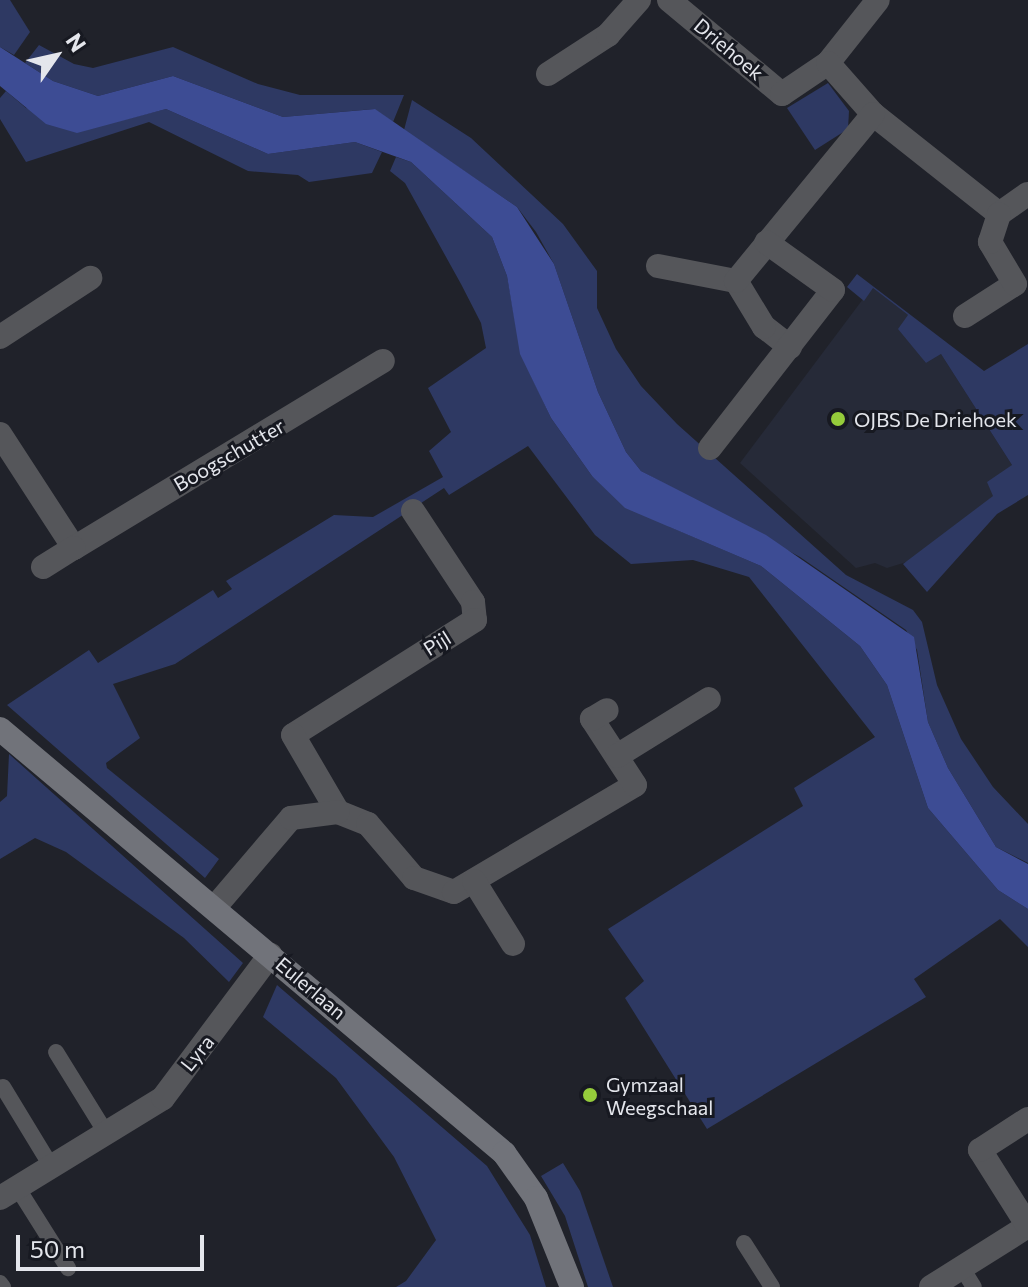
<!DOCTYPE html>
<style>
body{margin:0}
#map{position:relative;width:1028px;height:1287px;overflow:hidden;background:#20222a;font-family:Commissioner,sans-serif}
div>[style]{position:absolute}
.built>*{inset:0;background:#262a38}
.green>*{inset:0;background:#2e3963}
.water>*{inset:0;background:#3d4c94}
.lane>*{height:16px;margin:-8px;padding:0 8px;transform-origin:8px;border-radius:8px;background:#55565a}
.street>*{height:24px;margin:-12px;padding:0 12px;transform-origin:12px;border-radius:12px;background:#55565a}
.secondary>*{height:24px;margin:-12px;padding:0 12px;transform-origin:12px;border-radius:12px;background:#71737a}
.dots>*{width:22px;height:22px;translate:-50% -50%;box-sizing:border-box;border:4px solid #171921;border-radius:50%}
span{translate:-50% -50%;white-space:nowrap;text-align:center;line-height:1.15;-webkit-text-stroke:6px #171921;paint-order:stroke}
.street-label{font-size:20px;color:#e4e6ec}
.poi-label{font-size:20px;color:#e4e6ec}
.left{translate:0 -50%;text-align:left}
.north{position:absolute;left:16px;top:16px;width:80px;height:80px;-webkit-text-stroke:6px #171921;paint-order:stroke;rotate:56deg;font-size:22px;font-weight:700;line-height:32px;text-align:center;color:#e4e6ec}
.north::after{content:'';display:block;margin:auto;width:28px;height:36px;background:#e4e6ec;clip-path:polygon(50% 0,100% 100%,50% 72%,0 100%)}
.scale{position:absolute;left:16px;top:1235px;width:188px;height:36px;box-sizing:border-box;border:4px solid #e4e6ec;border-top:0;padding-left:10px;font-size:24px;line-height:28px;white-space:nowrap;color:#e4e6ec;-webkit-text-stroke:6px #171921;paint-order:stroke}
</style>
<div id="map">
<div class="built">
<div style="clip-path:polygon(872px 287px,908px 315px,907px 336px,926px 363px,941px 354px,1012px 465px,994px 496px,916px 559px,887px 568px,875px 563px,856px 568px,740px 463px)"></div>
</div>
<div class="green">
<div style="clip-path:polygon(0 0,10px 0,30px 32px,14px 55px,0 47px)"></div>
<div style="clip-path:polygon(39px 45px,74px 64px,93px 68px,173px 47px,258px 84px,300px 95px,404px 95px,393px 122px,374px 109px,283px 117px,173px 76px,98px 96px,53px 81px,25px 63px)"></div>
<div style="clip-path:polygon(828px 83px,849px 111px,848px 129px,815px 150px,787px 108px)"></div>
<div style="clip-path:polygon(6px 91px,26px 108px,111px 123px,166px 109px,268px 154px,355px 142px,382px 152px,372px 173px,309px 182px,298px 175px,248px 171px,149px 122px,26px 162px,0 119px,0 98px)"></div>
<div style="clip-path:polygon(412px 100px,471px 138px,563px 224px,597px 271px,597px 308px,616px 349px,641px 386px,677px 424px,846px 575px,913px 610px,922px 622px,937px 685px,961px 739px,993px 787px,1028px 824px,1028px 863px,996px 847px,948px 768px,928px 722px,917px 650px,906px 630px,800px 557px,641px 471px,626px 452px,598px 392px,554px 264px,536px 232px,517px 207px,404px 130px)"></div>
<div style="clip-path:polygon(396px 157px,411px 162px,492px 237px,507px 276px,521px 354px,551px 418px,592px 476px,670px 527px,761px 566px,860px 646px,887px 685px,928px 808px,998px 890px,1028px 909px,1028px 947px,1000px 919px,914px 979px,926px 997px,707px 1129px,625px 998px,644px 981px,608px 929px,803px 806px,794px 788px,875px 737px,749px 577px,693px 560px,631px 564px,595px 535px,528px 446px,449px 495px,444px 488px,175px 664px,113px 684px,140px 738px,106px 763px,107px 768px,219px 859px,205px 878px,7px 705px,89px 650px,98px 663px,213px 590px,218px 598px,232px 589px,226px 581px,334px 515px,373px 517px,443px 477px,429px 451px,451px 432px,428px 388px,486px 348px,481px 323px,461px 284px,405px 183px,390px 171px)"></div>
<div style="clip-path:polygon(857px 274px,984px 371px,1028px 344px,1028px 495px,997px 514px,927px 592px,903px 564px,993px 496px,987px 482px,1012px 465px,941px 354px,926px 363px,898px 329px,908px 315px,873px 288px,864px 301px,847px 287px)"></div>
<div style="clip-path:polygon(9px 754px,243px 963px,229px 982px,184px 938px,66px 852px,35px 838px,0 859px,0 802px,7px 796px)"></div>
<div style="clip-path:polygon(277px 985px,487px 1166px,530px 1235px,546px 1287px,396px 1287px,406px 1281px,436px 1240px,394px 1157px,336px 1078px,263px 1017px)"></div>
<div style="clip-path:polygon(563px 1163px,580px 1191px,613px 1287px,588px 1287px,565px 1216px,541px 1176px)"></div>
</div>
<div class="water">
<div style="clip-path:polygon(0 47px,53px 81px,98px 96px,173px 76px,283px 117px,375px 109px,517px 207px,554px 264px,598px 392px,626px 452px,641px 471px,766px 535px,914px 637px,928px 722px,948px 768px,996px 847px,1028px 864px,1028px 909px,998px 890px,928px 808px,887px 685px,860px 646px,761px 566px,625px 508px,592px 476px,551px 418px,520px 354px,507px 276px,492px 237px,411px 162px,355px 142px,268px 154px,166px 109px,77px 133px,46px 124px,0 86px)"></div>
</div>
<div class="lane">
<div style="left:56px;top:1052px;width:95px;rotate:58.3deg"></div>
<div style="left:3px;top:1087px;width:92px;rotate:58.7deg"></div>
<div style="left:17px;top:1187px;width:96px;rotate:57.8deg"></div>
<div style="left:744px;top:1243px;width:52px;rotate:57.5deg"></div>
<div style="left:962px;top:1268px;width:22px;rotate:58deg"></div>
<div style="left:0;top:1283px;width:5px;rotate:53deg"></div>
</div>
<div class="street">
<div style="left:669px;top:0;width:147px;rotate:39.8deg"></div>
<div style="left:782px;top:94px;width:55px;rotate:-34deg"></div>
<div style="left:828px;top:63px;width:80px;rotate:-51.6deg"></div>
<div style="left:828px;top:63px;width:68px;rotate:48.6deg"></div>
<div style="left:873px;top:114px;width:161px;rotate:38.4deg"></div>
<div style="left:999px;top:214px;width:35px;rotate:-35deg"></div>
<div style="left:548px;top:74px;width:72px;rotate:-33deg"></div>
<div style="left:608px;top:35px;width:47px;rotate:-48.5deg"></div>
<div style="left:658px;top:266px;width:79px;rotate:10.9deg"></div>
<div style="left:965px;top:316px;width:59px;rotate:-32.6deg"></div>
<div style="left:1015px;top:284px;width:49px;rotate:-120.8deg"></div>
<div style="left:990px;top:242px;width:29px;rotate:-72deg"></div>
<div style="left:0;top:337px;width:108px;rotate:-33.2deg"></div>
<div style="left:790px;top:347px;width:33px;rotate:-142deg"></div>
<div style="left:764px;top:327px;width:54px;rotate:-121.3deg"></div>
<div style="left:736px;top:281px;width:216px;rotate:-50.6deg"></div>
<div style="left:0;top:434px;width:136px;rotate:57deg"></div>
<div style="left:74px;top:548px;width:361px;rotate:-31.2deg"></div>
<div style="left:710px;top:448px;width:200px;rotate:-52.1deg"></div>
<div style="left:833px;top:290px;width:82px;rotate:-144.4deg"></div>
<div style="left:413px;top:511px;width:109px;rotate:56.6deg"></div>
<div style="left:473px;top:602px;width:18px;rotate:84deg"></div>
<div style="left:475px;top:620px;width:215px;rotate:147.7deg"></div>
<div style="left:293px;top:735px;width:89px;rotate:59.7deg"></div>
<div style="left:338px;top:812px;width:32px;rotate:22deg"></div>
<div style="left:368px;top:824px;width:71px;rotate:49.6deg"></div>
<div style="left:414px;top:878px;width:42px;rotate:19.3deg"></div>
<div style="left:454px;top:892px;width:210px;rotate:-30.6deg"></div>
<div style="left:635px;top:785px;width:79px;rotate:-123.1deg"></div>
<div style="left:592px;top:719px;width:17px;rotate:-31deg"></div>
<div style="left:43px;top:567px;width:36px;rotate:-32deg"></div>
<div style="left:617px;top:756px;width:108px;rotate:-31.8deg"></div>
<div style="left:474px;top:881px;width:74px;rotate:58.2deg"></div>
<div style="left:215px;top:907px;width:117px;rotate:-49.5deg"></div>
<div style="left:291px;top:818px;width:47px;rotate:-7.3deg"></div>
<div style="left:0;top:1198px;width:191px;rotate:-31.5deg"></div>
<div style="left:163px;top:1098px;width:179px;rotate:-53.2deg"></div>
<div style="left:931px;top:1287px;width:115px;rotate:-32.2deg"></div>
<div style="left:1028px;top:1226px;width:90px;rotate:-122.3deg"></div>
<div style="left:980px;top:1150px;width:57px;rotate:-32.9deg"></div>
</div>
<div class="secondary">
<div style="left:0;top:729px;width:659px;rotate:40.07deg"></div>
<div style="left:504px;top:1153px;width:55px;rotate:54.6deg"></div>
<div style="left:536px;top:1198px;width:96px;rotate:68deg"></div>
</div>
<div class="dots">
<div style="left:838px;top:419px;background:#95cc3b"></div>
<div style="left:590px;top:1095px;background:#95cc3b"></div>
</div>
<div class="street-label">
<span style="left:729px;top:49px;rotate:40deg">Driehoek</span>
<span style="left:229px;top:455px;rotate:-30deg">Boogschutter</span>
<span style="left:437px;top:643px;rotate:-32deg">Pijl</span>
<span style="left:311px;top:988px;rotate:40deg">Eulerlaan</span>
<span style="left:197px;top:1053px;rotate:-51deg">Lyra</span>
</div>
<div class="poi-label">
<span class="left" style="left:854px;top:419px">OJBS De Driehoek</span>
<span class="left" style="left:606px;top:1096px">Gymzaal<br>Weegschaal</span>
</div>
<div class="north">N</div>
<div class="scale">50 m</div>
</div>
